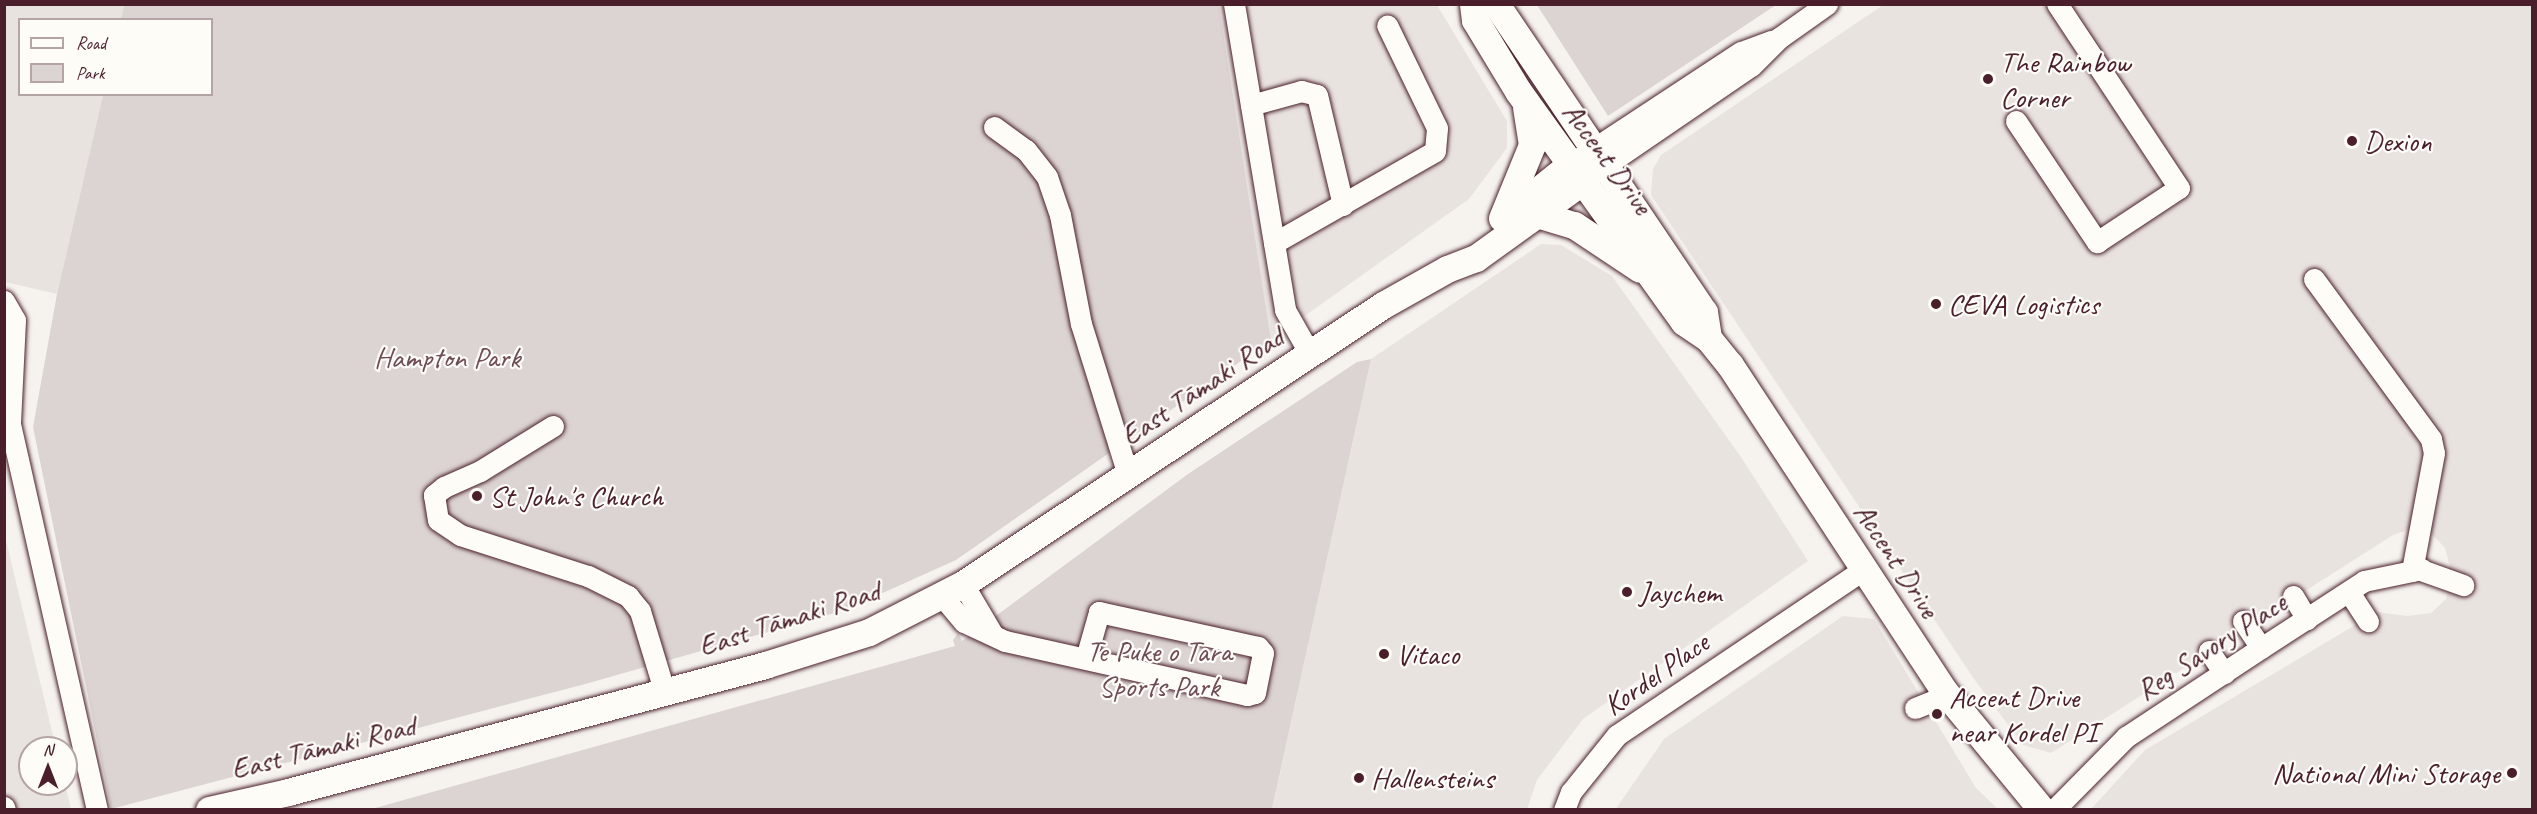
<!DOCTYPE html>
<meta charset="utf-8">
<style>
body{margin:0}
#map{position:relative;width:2537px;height:814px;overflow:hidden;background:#f6f3ef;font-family:Caveat,sans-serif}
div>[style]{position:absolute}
.built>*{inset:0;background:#e9e3e0}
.green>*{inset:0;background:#dcd4d2}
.roads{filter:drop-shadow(0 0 2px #4a1f2b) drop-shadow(0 0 2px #4a1f2b)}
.minor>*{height:21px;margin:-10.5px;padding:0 10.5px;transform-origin:10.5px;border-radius:10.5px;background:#fdfcf7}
.major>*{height:27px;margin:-13.5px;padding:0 13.5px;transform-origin:13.5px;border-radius:13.5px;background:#fdfcf7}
.dots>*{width:16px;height:16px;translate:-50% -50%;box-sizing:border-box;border:3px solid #fdfcf7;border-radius:50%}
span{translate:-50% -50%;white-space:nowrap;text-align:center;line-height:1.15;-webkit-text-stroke:4.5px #fdfcf7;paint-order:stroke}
.poi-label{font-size:30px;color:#4a1f2b}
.left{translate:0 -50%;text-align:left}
.right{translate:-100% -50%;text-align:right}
.street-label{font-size:30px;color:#4a1f2b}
.park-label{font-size:30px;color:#6e4c55}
.frame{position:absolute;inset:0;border:6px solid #4a1f2b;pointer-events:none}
.legend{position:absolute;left:18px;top:18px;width:195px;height:78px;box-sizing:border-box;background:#fdfcf7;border:2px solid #b5a4a5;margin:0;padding:8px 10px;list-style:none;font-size:18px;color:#4a1f2b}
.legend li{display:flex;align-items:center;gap:12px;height:30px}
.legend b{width:30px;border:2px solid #b5a4a5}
.north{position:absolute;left:18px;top:736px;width:60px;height:60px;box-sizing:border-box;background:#fdfcf7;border:2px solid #b5a4a5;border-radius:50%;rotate:0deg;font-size:16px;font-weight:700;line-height:24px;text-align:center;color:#4a1f2b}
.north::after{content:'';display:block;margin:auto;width:21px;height:27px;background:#4a1f2b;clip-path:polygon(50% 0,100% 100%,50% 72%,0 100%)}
</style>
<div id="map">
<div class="built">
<div style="clip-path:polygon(5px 5px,124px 5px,121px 19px,20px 20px,20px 94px,103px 95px,57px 294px,5px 282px)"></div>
<div style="clip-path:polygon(1219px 5px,1437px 5px,1507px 121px,1507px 148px,1469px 199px,1271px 340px)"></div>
<div style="clip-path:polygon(1883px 5px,2532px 5px,2532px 809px,2091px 809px,2145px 750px,2377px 612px,2407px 616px,2431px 613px,2446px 599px,2452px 576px,2445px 548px,2430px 532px,2408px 530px,2393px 535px,2051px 753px,2023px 745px,1974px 679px,1651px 195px,1653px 169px,1661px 155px)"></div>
<div style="clip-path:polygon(1541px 244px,1561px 245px,1612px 276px,1741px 457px,1808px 561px,1583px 719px,1537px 780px,1527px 809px,1272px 810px,1371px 359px)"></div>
<div style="clip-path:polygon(4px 532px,56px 748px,30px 748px,30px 784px,65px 784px,71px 809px,5px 809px)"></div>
<div style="clip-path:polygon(1843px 616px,1874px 619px,1976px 788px,1998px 809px,1615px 810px,1664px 739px)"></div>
</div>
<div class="green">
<div style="clip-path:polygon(124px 5px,1219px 5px,1271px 340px,956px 560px,845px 610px,589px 683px,111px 809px,33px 427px,57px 294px,103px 95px,212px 94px,212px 20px,121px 19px)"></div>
<div style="clip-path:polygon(1537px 5px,1776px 5px,1608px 116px)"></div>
<div style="clip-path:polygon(1371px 359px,1272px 809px,368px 810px,955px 646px,953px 640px,958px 633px,962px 641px,1188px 474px,1357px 362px)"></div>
</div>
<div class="roads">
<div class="minor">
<div style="left:1234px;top:4px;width:310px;rotate:80.5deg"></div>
<div style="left:1285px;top:310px;width:51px;rotate:60.4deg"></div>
<div style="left:1251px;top:105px;width:52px;rotate:-15.6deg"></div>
<div style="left:1301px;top:91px;width:16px;rotate:14deg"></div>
<div style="left:1317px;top:95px;width:113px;rotate:76.7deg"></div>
<div style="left:2016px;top:121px;width:146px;rotate:56.2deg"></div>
<div style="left:2097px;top:242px;width:98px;rotate:-33.4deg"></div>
<div style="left:2179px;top:188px;width:221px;rotate:-123.5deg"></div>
<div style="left:994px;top:127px;width:39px;rotate:36deg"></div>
<div style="left:1026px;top:150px;width:34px;rotate:52deg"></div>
<div style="left:1047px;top:177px;width:40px;rotate:71.1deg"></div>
<div style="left:1060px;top:215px;width:111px;rotate:79.1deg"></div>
<div style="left:1081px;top:324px;width:158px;rotate:72.7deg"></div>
<div style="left:1581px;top:157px;width:191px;rotate:-33.3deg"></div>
<div style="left:1741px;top:52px;width:33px;rotate:-20deg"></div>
<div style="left:1594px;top:173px;width:190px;rotate:-34.3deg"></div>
<div style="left:1751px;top:66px;width:40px;rotate:-45deg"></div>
<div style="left:1779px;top:38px;width:59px;rotate:-35.3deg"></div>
<div style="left:1274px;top:243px;width:185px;rotate:-29.7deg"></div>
<div style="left:1435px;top:151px;width:23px;rotate:-85deg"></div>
<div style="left:1437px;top:128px;width:114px;rotate:-115.9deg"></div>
<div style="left:2314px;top:279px;width:198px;rotate:53.8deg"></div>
<div style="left:2431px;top:439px;width:14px;rotate:78deg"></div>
<div style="left:2434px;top:453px;width:120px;rotate:100.6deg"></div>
<div style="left:4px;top:301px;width:22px;rotate:60deg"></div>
<div style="left:15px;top:320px;width:104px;rotate:92.8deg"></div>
<div style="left:10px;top:424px;width:396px;rotate:77.3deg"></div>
<div style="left:553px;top:426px;width:86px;rotate:148.3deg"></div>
<div style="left:480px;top:471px;width:39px;rotate:156deg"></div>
<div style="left:444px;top:487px;width:13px;rotate:141deg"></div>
<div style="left:434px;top:495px;width:25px;rotate:81deg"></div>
<div style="left:438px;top:520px;width:27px;rotate:34deg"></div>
<div style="left:460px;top:535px;width:134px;rotate:17.8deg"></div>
<div style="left:588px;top:576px;width:45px;rotate:26.6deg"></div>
<div style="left:628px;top:596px;width:19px;rotate:51deg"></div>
<div style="left:640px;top:611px;width:83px;rotate:73.1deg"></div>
<div style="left:2421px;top:570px;width:45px;rotate:19.7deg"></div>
<div style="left:963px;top:584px;width:59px;rotate:59.5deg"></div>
<div style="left:2349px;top:592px;width:35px;rotate:57deg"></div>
<div style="left:942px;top:596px;width:34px;rotate:50deg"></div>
<div style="left:964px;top:622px;width:45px;rotate:24.9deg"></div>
<div style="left:1005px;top:641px;width:248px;rotate:12.6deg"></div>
<div style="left:1247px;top:695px;width:8px;rotate:-14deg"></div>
<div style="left:1255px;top:693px;width:41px;rotate:-78.7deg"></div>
<div style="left:1263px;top:653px;width:8px;rotate:-130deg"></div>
<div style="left:1258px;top:647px;width:163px;rotate:-167.6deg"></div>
<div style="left:1099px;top:612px;width:48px;rotate:105.8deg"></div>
<div style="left:2293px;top:596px;width:27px;rotate:59deg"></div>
<div style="left:2243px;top:621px;width:32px;rotate:56deg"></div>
<div style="left:2209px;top:651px;width:27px;rotate:56deg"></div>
<div style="left:1915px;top:708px;width:35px;rotate:-22deg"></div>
<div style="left:4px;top:807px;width:3px;rotate:72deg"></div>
<div style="left:1564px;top:810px;width:19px;rotate:-69deg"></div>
<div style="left:1571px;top:792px;width:73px;rotate:-51.1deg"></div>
<div style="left:1617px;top:735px;width:298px;rotate:-33.9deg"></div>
<div style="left:2054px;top:810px;width:103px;rotate:-45.4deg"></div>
<div style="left:2126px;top:737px;width:162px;rotate:-33.4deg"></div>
<div style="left:2261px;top:648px;width:123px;rotate:-33deg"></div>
<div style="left:2364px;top:581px;width:59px;rotate:-11.7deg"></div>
</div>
<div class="major">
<div style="left:1473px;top:4px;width:16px;rotate:83deg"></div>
<div style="left:1475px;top:20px;width:83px;rotate:58.8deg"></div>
<div style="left:1518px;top:91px;width:284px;rotate:54.3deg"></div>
<div style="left:1684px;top:322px;width:29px;rotate:34deg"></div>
<div style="left:1708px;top:338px;width:35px;rotate:51deg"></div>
<div style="left:1730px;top:365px;width:391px;rotate:56.7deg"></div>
<div style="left:1945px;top:692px;width:153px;rotate:50.6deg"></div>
<div style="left:1496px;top:4px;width:372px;rotate:56deg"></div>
<div style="left:1704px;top:312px;width:26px;rotate:81deg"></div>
<div style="left:1510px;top:213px;width:78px;rotate:-38.8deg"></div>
<div style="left:1537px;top:214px;width:39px;rotate:17deg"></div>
<div style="left:1574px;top:225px;width:79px;rotate:33.7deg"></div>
<div style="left:1502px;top:218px;width:79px;rotate:-67.7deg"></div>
<div style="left:1532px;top:145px;width:38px;rotate:-99deg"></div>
<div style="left:209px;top:810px;width:81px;rotate:-12.8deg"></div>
<div style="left:288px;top:792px;width:494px;rotate:-14.9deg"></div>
<div style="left:765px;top:665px;width:109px;rotate:-17.6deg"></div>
<div style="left:869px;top:632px;width:106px;rotate:-27.1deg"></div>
<div style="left:963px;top:584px;width:504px;rotate:-33.6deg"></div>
<div style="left:1383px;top:305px;width:73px;rotate:-29.4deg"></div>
<div style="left:1447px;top:269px;width:31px;rotate:-21deg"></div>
<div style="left:1476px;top:258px;width:133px;rotate:-35.8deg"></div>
</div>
</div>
<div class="dots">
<div style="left:1988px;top:79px;background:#4a1f2b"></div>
<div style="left:2352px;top:141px;background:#4a1f2b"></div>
<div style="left:1936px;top:304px;background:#4a1f2b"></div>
<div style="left:477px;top:496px;background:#4a1f2b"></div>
<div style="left:1627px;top:592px;background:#4a1f2b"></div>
<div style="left:1384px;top:654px;background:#4a1f2b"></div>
<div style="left:1937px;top:714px;background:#4a1f2b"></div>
<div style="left:2512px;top:773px;background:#4a1f2b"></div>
<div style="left:1359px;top:778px;background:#4a1f2b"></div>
</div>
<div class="poi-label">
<span class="left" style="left:2000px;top:79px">The Rainbow<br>Corner</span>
<span class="left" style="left:2364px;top:141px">Dexion</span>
<span class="left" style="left:1948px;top:304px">CEVA Logistics</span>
<span class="left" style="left:489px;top:496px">St John's Church</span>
<span class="left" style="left:1639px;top:592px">Jaychem</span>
<span class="left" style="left:1396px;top:654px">Vitaco</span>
<span class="left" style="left:1949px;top:714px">Accent Drive<br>near Kordel PI</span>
<span class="right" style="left:2500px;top:773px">National Mini Storage</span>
<span class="left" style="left:1371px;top:778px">Hallensteins</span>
</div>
<div class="street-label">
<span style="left:1608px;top:158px;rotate:54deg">Accent Drive</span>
<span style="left:1202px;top:386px;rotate:-34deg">East Tāmaki Road</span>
<span style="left:1897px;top:560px;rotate:57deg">Accent Drive</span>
<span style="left:789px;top:618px;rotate:-18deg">East Tāmaki Road</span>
<span style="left:2211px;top:646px;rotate:-33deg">Reg Savory Place</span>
<span style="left:1656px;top:674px;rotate:-35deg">Kordel Place</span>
<span style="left:323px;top:747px;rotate:-14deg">East Tāmaki Road</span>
</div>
<div class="park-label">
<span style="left:447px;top:357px">Hampton Park</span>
<span style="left:1159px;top:668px">Te Puke o Tara<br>Sports Park</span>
</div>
<div class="frame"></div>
<ul class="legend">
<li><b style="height:8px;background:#fdfcf7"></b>Road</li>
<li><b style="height:16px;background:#dcd4d2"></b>Park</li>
</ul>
<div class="north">N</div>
</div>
